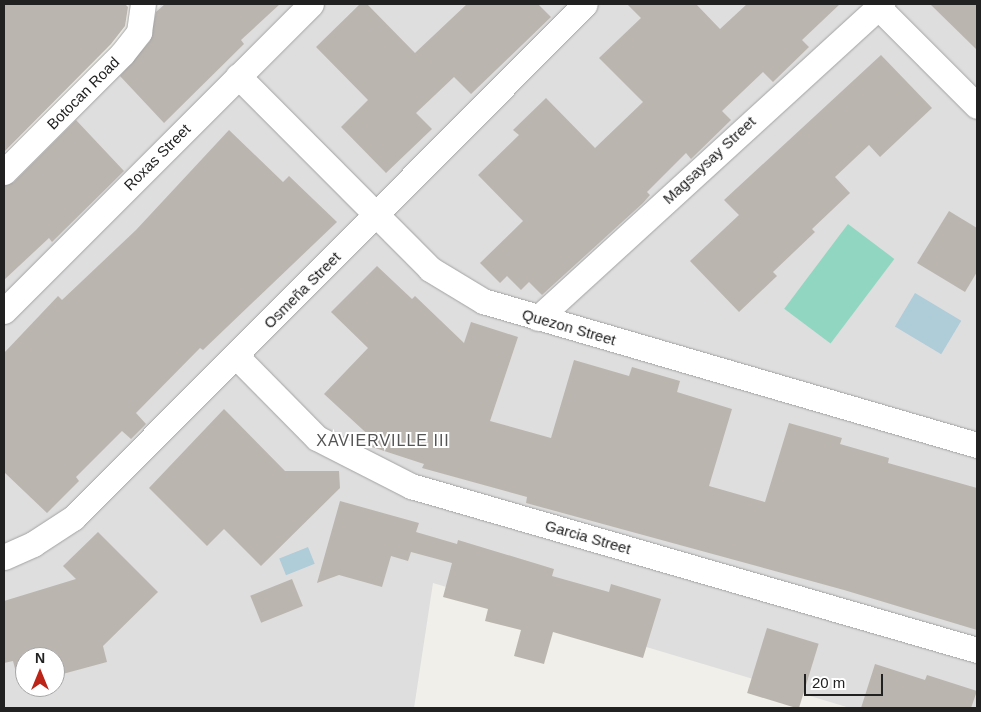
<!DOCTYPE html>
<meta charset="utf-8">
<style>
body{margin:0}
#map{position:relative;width:981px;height:712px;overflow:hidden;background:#f0efe9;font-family:Arial,sans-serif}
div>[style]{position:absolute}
.residential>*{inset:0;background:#dfdede}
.pitch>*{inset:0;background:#91d6c1;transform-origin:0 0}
.water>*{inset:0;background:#afccd9;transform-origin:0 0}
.building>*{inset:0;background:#bab5af;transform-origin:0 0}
.roads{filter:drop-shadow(0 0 1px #a2a2a2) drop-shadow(0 0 1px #a2a2a2)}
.street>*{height:25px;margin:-12.5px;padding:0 12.5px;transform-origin:12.5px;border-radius:12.5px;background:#fff}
span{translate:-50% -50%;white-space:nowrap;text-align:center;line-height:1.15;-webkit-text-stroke:4px #fff;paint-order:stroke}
.street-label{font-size:15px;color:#212121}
.neighbourhood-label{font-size:16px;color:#545454;letter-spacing:1px}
.frame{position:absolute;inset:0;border:5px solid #212121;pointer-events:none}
.north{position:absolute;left:15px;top:647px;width:50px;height:50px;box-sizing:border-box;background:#fff;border:1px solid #a6a6a6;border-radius:50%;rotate:0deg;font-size:14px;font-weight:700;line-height:20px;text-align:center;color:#212121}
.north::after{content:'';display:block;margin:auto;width:18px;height:22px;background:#bc2417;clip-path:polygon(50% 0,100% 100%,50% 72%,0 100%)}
.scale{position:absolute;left:804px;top:674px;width:79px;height:22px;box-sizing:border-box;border:2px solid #212121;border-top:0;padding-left:6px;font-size:15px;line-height:18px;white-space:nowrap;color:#212121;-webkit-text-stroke:4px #fff;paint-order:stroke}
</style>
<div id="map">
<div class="residential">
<div style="clip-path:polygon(evenodd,162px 4px,977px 4px,977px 708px,850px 708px,433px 583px,414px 708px,4px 708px,4px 160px,162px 4px,25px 657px,55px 657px,55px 687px,25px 687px,25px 657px)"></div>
</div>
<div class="pitch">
<div style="left:848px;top:224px;width:58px;height:106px;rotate:37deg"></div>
</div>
<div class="water">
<div style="left:915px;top:293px;width:54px;height:39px;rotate:31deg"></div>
<div style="left:308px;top:547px;width:18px;height:31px;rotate:68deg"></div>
</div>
<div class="building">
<div style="clip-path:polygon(4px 4px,125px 4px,128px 7px,125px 26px,111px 44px,4px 152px)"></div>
<div style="clip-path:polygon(165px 4px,280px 4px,241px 40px,244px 44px,164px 123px,120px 76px,150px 41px,156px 12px)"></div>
<div style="clip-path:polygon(360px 4px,367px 4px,415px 53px,467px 4px,538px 4px,551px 17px,471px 94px,454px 77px,416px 113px,432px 129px,386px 173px,341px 127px,368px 100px,316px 47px)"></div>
<div style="clip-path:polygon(627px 4px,696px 4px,720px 29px,747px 4px,840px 4px,802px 40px,809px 47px,773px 82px,763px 72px,722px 111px,731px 120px,691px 159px,686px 153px,647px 192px,650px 195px,643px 203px,542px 295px,529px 282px,521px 290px,507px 276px,500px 283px,480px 263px,523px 221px,478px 175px,519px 135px,513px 130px,546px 98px,595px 148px,643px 102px,599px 58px,641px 18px)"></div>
<div style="clip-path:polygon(930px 4px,977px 4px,977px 50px)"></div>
<div style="clip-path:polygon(881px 55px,932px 108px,880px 157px,869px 145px,835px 177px,850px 193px,812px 229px,815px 232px,773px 272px,777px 276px,739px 312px,690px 261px,739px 215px,724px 200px)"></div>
<div style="clip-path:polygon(76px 120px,124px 171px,52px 242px,49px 238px,4px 280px,4px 186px,14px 182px)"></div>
<div style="clip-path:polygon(229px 130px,283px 182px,289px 176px,337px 222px,203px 350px,200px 348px,136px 413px,146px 424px,131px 439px,122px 431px,76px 477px,79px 481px,47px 513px,4px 472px,4px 353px,58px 296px,62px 300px,136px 230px)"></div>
<div style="clip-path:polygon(949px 211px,977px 228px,977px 272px,965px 292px,917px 263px)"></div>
<div style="clip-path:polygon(377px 266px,412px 299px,415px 296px,464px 343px,471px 322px,518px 337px,490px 421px,551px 438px,574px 360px,629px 376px,632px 367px,680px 381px,677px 392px,732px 409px,709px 486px,765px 502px,789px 423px,842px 438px,840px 444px,889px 458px,888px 463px,977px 488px,977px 630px,844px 590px,526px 503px,527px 497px,422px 468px,424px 464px,372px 447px,375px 441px,324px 394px,368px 348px,331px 312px)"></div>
<div style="clip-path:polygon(224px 409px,285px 471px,339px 471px,340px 488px,261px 566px,224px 529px,207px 546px,149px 488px)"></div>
<div style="clip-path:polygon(340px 501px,419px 523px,416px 532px,457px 544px,458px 540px,554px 569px,552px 576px,609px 592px,611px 584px,661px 599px,643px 658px,553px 632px,544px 664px,514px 656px,521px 630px,485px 621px,488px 609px,443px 597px,452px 563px,411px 552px,408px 561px,391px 556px,382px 587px,339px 575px,317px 583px)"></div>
<div style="clip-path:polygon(98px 532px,158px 592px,103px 646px,107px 662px,59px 675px,58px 670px,55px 671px,55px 657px,25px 657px,25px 679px,18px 680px,13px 661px,4px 663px,4px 601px,76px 579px,63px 566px)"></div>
<div style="left:292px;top:579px;width:29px;height:45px;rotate:68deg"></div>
<div style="left:767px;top:628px;width:54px;height:68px;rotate:17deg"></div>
<div style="clip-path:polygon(875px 664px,925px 680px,927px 675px,977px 691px,971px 708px,861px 708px)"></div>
</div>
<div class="roads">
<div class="street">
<div style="left:878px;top:7px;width:140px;rotate:45deg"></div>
<div style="left:238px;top:76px;width:272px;rotate:45.1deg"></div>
<div style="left:430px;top:269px;width:62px;rotate:31.1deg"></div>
<div style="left:483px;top:301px;width:515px;rotate:16.25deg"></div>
<div style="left:4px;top:172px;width:167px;rotate:-45deg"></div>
<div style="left:122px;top:54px;width:28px;rotate:-52deg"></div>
<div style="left:139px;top:32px;width:28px;rotate:-82deg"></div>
<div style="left:4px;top:311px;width:434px;rotate:-45deg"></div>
<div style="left:538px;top:318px;width:466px;rotate:-42.4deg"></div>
<div style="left:236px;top:356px;width:115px;rotate:45.4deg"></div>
<div style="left:317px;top:438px;width:106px;rotate:27.1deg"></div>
<div style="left:411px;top:486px;width:589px;rotate:16.16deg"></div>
<div style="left:4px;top:557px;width:32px;rotate:-24deg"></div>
<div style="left:33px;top:544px;width:48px;rotate:-33deg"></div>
<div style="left:73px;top:518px;width:725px;rotate:-45.11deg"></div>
</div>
</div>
<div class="street-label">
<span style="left:83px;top:93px;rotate:-45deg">Botocan Road</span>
<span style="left:157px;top:157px;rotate:-45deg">Roxas Street</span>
<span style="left:709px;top:160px;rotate:-43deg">Magsaysay Street</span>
<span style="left:302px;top:290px;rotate:-45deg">Osmeña Street</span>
<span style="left:569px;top:327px;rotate:16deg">Quezon Street</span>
<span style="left:588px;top:537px;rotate:16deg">Garcia Street</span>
</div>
<div class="neighbourhood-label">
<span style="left:383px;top:441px">XAVIERVILLE III</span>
</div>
<div class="frame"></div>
<div class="north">N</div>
<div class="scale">20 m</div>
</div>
